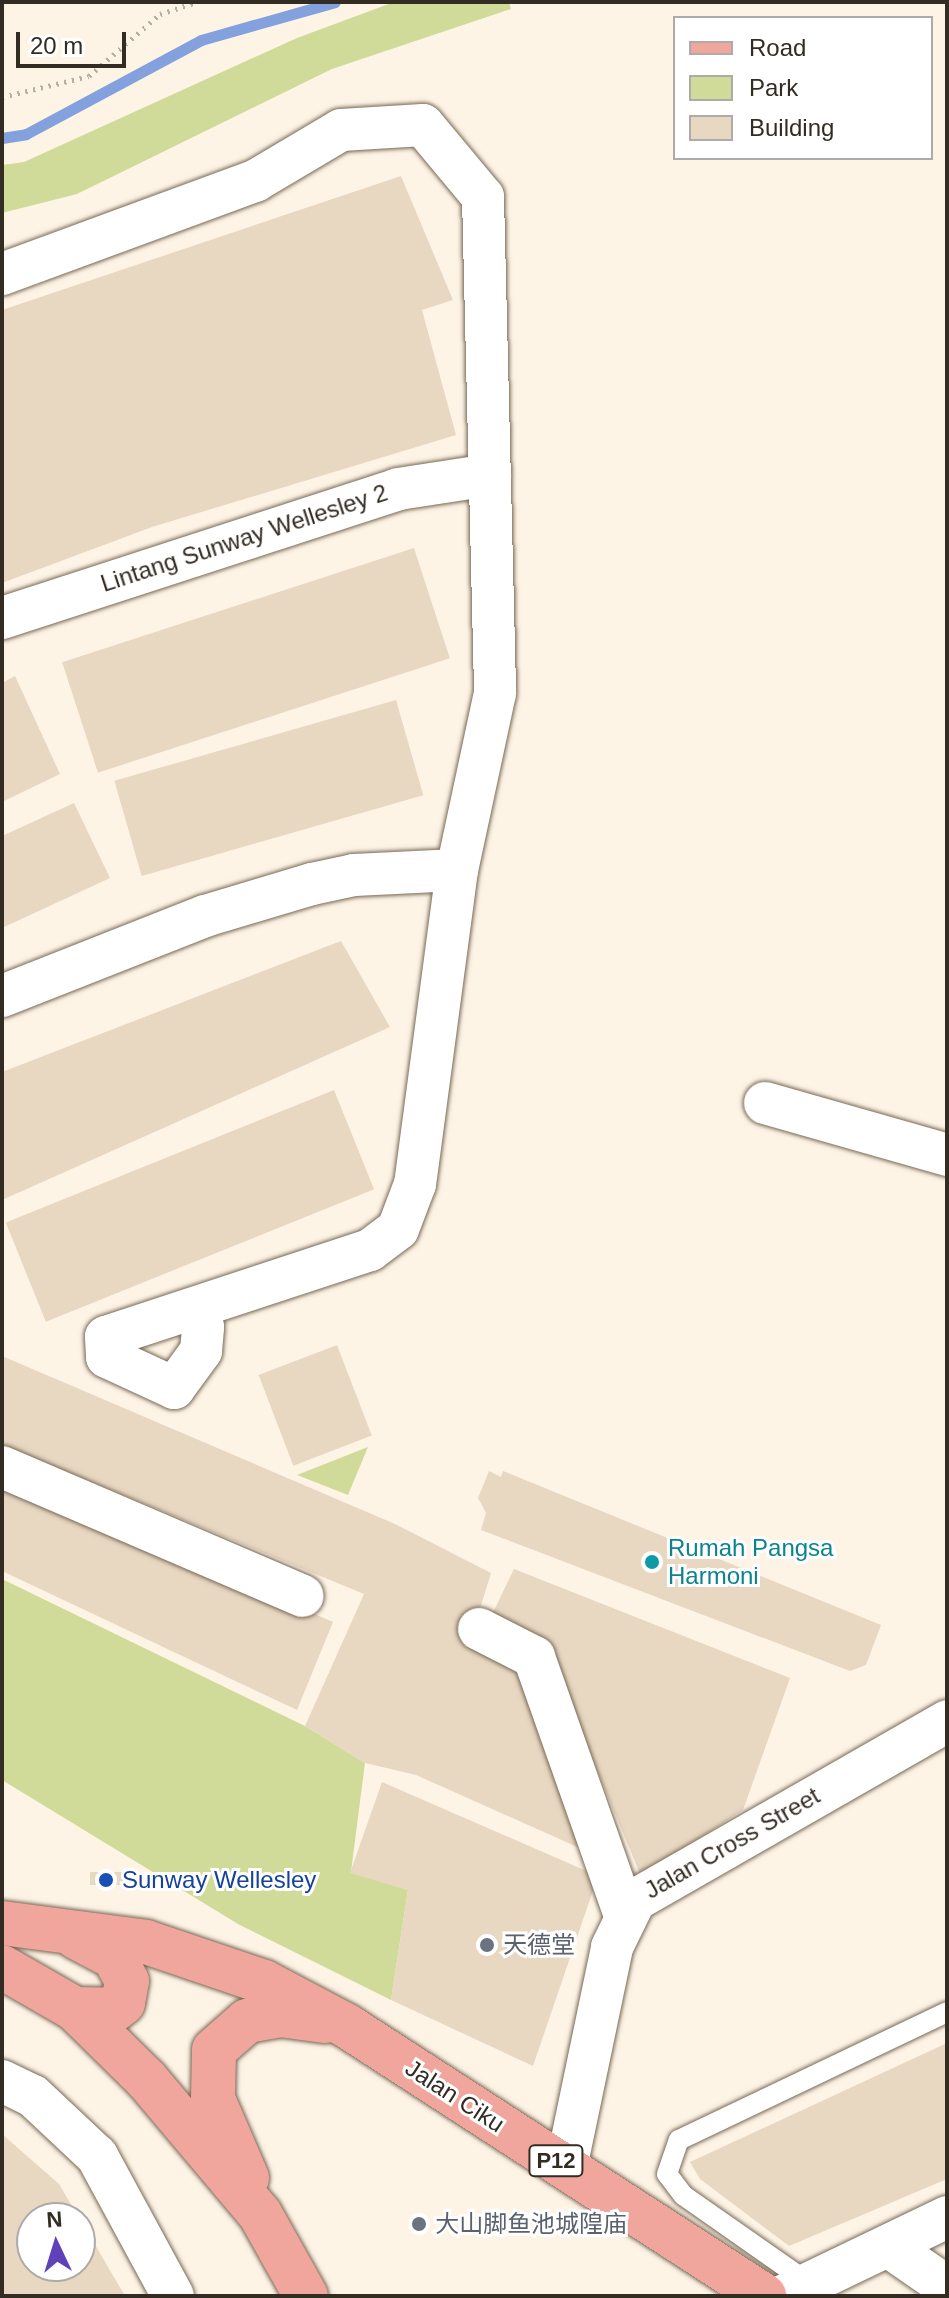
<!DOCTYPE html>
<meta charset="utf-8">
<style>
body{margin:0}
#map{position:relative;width:949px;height:2298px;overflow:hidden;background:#fef4e6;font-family:Arial,"Noto Sans SC",sans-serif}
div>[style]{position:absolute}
.green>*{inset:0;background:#d0db9a}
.stream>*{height:11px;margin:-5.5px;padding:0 5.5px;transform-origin:5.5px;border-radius:5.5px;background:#82a1dd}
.building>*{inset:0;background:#e8d7c1;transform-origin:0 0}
.path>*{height:5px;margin-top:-2.5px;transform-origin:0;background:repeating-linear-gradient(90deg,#b7afa2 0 2px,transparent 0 8px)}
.roads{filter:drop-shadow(0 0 2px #786955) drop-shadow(0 0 2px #786955)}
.lane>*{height:20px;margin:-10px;padding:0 10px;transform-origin:10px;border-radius:10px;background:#fff}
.street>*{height:42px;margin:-21px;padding:0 21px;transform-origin:21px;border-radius:21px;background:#fff}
.primary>*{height:44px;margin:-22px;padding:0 22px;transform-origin:22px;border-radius:22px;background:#f1a69d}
.dots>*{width:22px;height:22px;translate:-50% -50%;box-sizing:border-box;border:4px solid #fff;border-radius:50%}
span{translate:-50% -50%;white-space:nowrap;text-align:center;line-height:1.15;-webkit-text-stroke:6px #fff;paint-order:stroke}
.shield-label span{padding:2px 6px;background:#fff;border:2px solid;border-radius:6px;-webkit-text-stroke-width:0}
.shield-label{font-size:22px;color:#322c23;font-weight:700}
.street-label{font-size:24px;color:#322c23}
.culture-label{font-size:24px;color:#0d838f}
.left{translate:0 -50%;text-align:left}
.transit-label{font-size:24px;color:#164399}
.worship-label{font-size:24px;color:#5b616d}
.frame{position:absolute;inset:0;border:4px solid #322c23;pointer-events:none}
.legend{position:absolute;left:673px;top:16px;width:260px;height:144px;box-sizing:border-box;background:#fff;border:2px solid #adaba7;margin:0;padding:10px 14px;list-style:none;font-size:24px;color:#322c23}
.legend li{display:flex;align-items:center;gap:16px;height:40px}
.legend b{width:40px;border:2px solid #adaba7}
.north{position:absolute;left:16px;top:2202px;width:80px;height:80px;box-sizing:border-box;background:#fff;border:2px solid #adaba7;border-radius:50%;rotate:356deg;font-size:22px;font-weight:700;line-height:32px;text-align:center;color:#322c23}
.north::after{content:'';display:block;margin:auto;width:28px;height:36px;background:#5f41b9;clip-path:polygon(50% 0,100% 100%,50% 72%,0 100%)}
.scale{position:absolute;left:16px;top:32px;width:110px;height:36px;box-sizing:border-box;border:4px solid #322c23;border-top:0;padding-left:10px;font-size:24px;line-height:28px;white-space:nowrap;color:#322c23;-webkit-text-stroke:6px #fff;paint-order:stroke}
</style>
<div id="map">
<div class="green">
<div style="clip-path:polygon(394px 2px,509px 2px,511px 9px,332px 69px,77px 194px,2px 213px,2px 165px,24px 162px,297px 38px)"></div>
<div style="clip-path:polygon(368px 1447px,348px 1495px,297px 1475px)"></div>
<div style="clip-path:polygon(2px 1579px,305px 1726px,365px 1763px,351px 1872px,408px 1890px,391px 2000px,238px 1924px,2px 1780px)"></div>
</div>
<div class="stream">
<div style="left:2px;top:138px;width:24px;rotate:-9deg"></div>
<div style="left:26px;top:134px;width:199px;rotate:-28.2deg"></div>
<div style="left:201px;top:40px;width:139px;rotate:-15.8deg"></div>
</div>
<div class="building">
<div style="clip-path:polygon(401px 176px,453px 300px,422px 310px,456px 435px,152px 527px,2px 583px,2px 310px)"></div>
<div style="left:414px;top:548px;width:116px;height:370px;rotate:72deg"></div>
<div style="clip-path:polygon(15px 676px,60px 774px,2px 802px,2px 683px)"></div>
<div style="left:396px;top:700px;width:99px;height:293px;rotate:74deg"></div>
<div style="clip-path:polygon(74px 803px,110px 878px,2px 928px,2px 836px)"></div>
<div style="clip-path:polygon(341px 941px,390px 1027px,2px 1200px,2px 1072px)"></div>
<div style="left:334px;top:1090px;width:107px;height:354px;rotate:68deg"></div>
<div style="left:337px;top:1345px;width:97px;height:84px;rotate:69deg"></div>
<div style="clip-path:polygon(2px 1356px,395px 1524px,491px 1573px,470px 1641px,518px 1665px,593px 1854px,416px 1775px,365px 1763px,305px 1726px,364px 1594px,2px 1445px)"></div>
<div style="clip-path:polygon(489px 1471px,501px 1477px,503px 1471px,881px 1625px,866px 1665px,850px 1671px,481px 1530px,486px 1513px,478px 1498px)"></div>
<div style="clip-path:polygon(2px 1476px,333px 1622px,297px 1710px,2px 1571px)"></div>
<div style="clip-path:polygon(514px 1569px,790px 1678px,743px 1810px,641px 1876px,545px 1645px,489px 1621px)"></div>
<div style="clip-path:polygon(382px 1782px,598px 1876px,533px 2066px,391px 2000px,408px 1890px,350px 1873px)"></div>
<div style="left:90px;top:1872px;width:34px;height:13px"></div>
<div style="clip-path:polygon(947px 2043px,947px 2179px,789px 2246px,700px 2179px,690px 2162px)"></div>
<div style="clip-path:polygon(2px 2134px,59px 2184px,79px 2218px,32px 2218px,32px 2266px,80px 2266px,80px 2219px,125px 2296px,2px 2296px)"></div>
</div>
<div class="path">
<div style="left:2px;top:97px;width:89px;rotate:-13.6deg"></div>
<div style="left:89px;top:76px;width:94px;rotate:-41.1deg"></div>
<div style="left:160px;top:14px;width:39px;rotate:-18deg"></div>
</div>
<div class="roads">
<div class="lane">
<div style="left:810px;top:2284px;width:155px;rotate:-145deg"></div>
<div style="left:683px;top:2195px;width:26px;rotate:-127deg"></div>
<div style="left:667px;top:2174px;width:36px;rotate:-71deg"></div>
<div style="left:679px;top:2140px;width:297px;rotate:-25.5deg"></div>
</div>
<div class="street">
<div style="left:2px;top:274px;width:270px;rotate:-20.2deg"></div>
<div style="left:255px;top:181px;width:100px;rotate:-30.7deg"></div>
<div style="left:341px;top:130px;width:82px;rotate:-3.5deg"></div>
<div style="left:423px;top:125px;width:94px;rotate:50.2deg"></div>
<div style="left:483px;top:197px;width:496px;rotate:88.6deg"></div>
<div style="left:495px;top:693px;width:181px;rotate:102.1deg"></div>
<div style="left:457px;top:870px;width:317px;rotate:97.6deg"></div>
<div style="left:415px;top:1184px;width:48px;rotate:110.7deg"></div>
<div style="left:398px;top:1229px;width:35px;rotate:143deg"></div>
<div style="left:370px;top:1250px;width:278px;rotate:161.8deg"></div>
<div style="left:106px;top:1337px;width:20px;rotate:87deg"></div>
<div style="left:107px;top:1357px;width:74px;rotate:24.8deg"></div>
<div style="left:174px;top:1388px;width:46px;rotate:-53.9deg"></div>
<div style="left:201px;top:1351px;width:24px;rotate:-85deg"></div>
<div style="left:203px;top:1327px;width:19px;rotate:-115deg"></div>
<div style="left:2px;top:618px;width:416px;rotate:-18deg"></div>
<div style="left:398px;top:489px;width:93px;rotate:-8.7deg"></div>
<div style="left:2px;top:996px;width:218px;rotate:-21.5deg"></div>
<div style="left:205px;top:916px;width:112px;rotate:-16.7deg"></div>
<div style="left:312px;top:884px;width:43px;rotate:-12.1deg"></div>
<div style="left:354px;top:875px;width:103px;rotate:-2.8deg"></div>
<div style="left:765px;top:1103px;width:189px;rotate:15.9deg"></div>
<div style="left:2px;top:1467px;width:327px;rotate:23.2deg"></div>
<div style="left:479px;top:1629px;width:62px;rotate:27deg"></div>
<div style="left:534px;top:1657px;width:274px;rotate:70.6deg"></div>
<div style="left:2px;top:2081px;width:34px;rotate:26deg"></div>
<div style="left:33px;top:2096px;width:88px;rotate:43.2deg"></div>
<div style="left:97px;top:2156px;width:159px;rotate:61.5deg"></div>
<div style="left:566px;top:2168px;width:226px;rotate:-78.2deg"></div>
<div style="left:612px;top:1947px;width:52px;rotate:-63.9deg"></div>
<div style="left:635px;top:1900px;width:360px;rotate:-29.8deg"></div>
<div style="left:888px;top:2246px;width:72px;rotate:34.8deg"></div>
<div style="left:783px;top:2296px;width:182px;rotate:-25.7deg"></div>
</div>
<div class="primary">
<div style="left:2px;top:1923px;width:145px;rotate:7.5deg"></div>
<div style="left:146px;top:1942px;width:125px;rotate:18.7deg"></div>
<div style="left:264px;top:1982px;width:94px;rotate:27.9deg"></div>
<div style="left:347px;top:2026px;width:497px;rotate:32.9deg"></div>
<div style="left:2px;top:1967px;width:84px;rotate:29.9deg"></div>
<div style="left:75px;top:2009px;width:101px;rotate:44.6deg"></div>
<div style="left:147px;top:2080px;width:175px;rotate:49.9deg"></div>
<div style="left:260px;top:2214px;width:94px;rotate:60.7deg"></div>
<div style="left:75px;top:2009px;width:39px;rotate:1deg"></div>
<div style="left:114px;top:2010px;width:11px;rotate:-38deg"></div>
<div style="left:123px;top:2003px;width:22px;rotate:-80deg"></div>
<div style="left:127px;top:1981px;width:27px;rotate:-118deg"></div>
<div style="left:114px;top:1957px;width:43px;rotate:-152.2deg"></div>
<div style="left:247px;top:2178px;width:86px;rotate:-113.3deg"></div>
<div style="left:213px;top:2099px;width:49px;rotate:-88.8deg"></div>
<div style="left:214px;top:2050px;width:44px;rotate:-41.3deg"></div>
<div style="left:247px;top:2021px;width:34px;rotate:-10deg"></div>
<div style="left:280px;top:2015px;width:45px;rotate:7.6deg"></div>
</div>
</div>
<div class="dots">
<div style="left:652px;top:1562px;background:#0f9aa8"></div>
<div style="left:106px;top:1880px;background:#1a4fb4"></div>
<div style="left:487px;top:1945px;background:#6b7280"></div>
<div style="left:419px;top:2224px;background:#6b7280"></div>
</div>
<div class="shield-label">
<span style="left:556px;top:2161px">P12</span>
</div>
<div class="street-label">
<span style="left:244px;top:538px;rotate:-18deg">Lintang Sunway Wellesley 2</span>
<span style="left:732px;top:1843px;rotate:-30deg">Jalan Cross Street</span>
<span style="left:455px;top:2096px;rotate:33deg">Jalan Ciku</span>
</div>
<div class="culture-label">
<span class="left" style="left:668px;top:1562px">Rumah Pangsa<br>Harmoni</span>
</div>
<div class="transit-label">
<span class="left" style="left:122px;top:1880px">Sunway Wellesley</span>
</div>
<div class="worship-label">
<span class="left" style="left:503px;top:1945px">天德堂</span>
<span class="left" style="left:435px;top:2224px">大山脚鱼池城隍庙</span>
</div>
<div class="frame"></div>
<ul class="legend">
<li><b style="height:10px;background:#f1a69d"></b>Road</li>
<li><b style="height:22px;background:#d0db9a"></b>Park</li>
<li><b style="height:22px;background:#e8d7c1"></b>Building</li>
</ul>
<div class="north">N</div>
<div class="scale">20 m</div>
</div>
